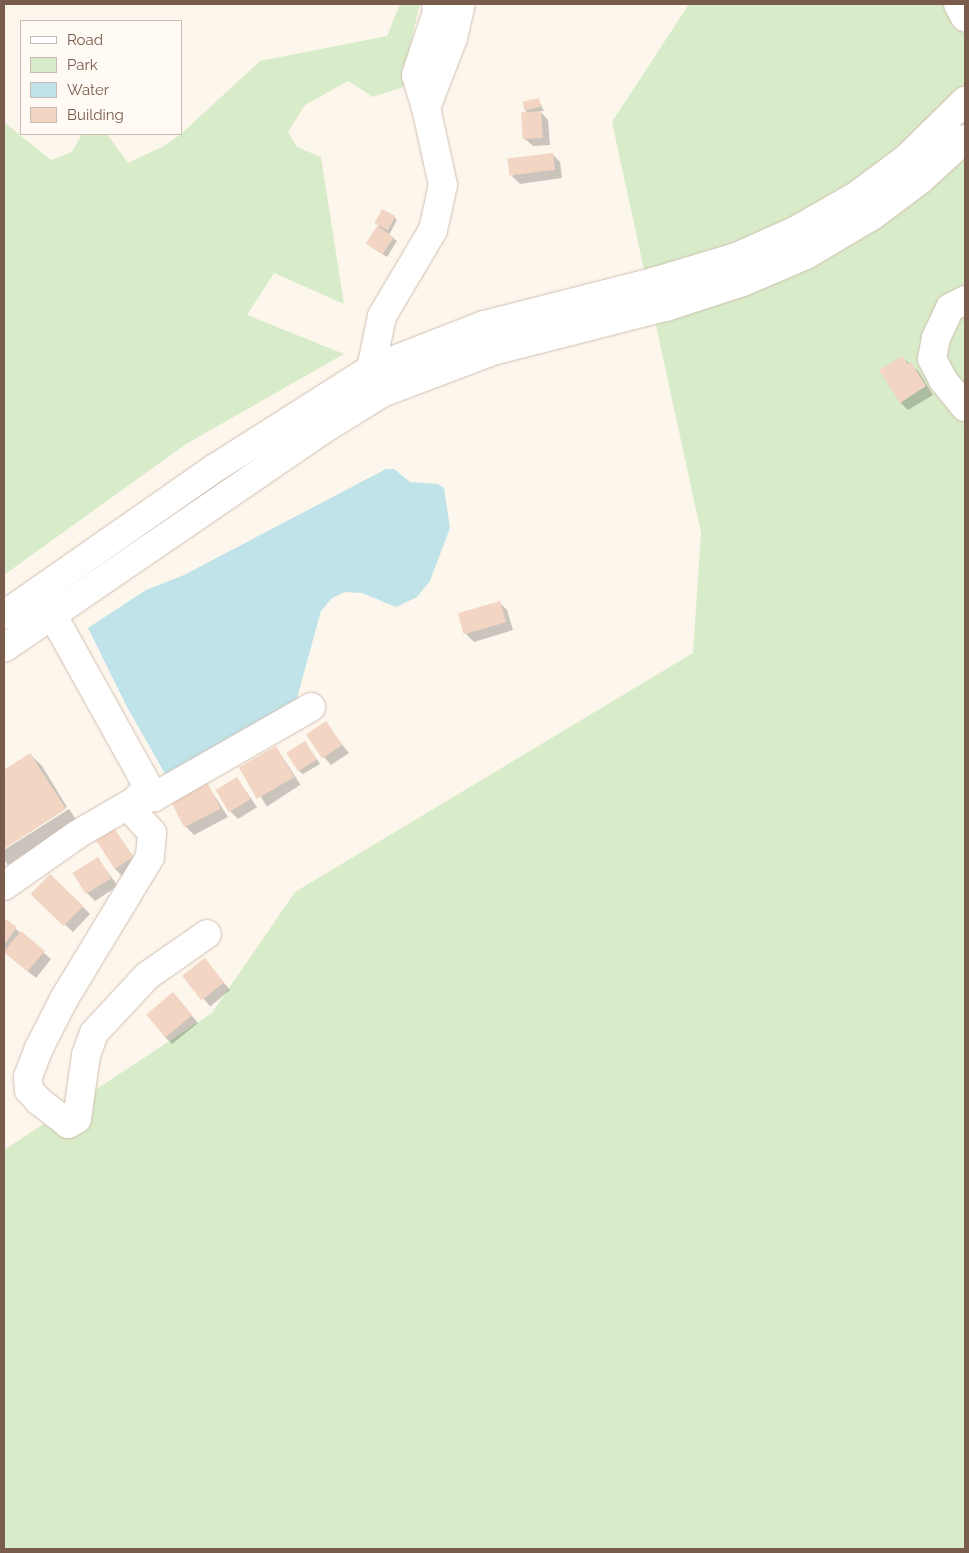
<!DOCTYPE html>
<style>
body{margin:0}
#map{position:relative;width:969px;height:1553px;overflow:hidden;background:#fdf6ec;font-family:Raleway,sans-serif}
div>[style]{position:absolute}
.green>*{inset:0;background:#d8ecc9}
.water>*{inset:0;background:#bfe3e8}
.shadow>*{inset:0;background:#0003;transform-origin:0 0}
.building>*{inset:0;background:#f3d5c3;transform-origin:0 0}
.path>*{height:3px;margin-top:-1.5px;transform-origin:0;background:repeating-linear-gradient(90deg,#d9b8a5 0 1px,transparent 0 5px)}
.roads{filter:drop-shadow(0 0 1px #d1beb0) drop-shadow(0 0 1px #d1beb0)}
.minor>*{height:28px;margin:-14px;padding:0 14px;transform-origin:14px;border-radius:14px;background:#fff}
span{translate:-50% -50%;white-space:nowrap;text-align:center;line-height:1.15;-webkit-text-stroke:5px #fffaf3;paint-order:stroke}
.frame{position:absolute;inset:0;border:5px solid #7a5c4d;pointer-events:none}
.legend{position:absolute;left:20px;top:20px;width:162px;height:115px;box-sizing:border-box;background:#fffaf3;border:1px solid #cabbb1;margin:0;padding:6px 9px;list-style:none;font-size:15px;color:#7a5c4d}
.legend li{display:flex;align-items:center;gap:10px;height:25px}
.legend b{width:25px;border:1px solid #cabbb1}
</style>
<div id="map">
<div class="green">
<div style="clip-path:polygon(400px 4px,420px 4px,407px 58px,406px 86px,373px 97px,348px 81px,305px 105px,288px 132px,297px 147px,321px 157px,344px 304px,274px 273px,247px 315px,344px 354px,186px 444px,4px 575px,4px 122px,51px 160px,72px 152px,82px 134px,107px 134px,128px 163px,164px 146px,181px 134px,260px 61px,387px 36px)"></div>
<div style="clip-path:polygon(689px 4px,965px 4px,965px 1549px,4px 1549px,4px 1150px,212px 1013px,295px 892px,693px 653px,701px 533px,612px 122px)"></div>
</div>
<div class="water">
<div style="clip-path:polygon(386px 469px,394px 469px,410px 482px,437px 484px,444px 488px,450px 528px,430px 581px,417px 597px,396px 607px,362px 593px,345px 592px,332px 598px,321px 611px,297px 698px,263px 724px,168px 779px,127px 707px,88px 628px,146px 590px,184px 575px)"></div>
</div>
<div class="shadow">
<div style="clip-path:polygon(538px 99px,544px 111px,540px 111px,548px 120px,550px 145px,533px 146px,525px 139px,528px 113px,525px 110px)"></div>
<div style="clip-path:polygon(552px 154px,560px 162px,562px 178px,520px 184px,512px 176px)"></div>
<div style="clip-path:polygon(394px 217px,397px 220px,389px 235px,397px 241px,387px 257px,367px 244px,379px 226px,376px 223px)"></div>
<div style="clip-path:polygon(902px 357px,918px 371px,933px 395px,908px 410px,901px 403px)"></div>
<div style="clip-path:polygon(499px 602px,507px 610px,513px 630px,474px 642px,466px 634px)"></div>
<div style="clip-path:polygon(325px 723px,349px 753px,331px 765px,324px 757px)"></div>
<div style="clip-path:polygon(305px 742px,320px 764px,303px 774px,299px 771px)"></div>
<div style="left:276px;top:747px;width:45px;height:40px;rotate:57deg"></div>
<div style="clip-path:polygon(30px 754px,42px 766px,67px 807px,4px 847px,4px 771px)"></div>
<div style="clip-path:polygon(237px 779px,257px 807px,238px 819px,230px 811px)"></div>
<div style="clip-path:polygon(207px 784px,228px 817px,194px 835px,186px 827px)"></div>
<div style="clip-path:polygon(69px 809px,77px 821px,8px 865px,4px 860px,4px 850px)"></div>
<div style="clip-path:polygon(113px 828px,140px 866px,123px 877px,115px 869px)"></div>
<div style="clip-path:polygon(98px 859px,118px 886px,95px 901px,87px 893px)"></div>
<div style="clip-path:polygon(41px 902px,82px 906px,90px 914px,73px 932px)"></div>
<div style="clip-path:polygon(4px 919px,51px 959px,36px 978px,4px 952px)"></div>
<div style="left:205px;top:960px;width:39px;height:26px;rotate:50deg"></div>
<div style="clip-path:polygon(173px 993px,198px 1023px,172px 1044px,164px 1036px)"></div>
</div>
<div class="building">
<div style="left:539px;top:98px;width:9px;height:17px;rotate:77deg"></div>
<div style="left:541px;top:111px;width:27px;height:20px;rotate:86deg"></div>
<div style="left:553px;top:153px;width:17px;height:46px;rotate:83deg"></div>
<div style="left:382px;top:209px;width:15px;height:16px;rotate:28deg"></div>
<div style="left:377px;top:226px;width:20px;height:21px;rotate:33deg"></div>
<div style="clip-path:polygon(902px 356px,908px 364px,911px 362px,926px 386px,900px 403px,879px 370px)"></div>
<div style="left:500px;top:601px;width:22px;height:44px;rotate:74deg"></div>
<div style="left:326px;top:721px;width:29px;height:24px;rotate:56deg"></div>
<div style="left:305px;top:741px;width:22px;height:22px;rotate:58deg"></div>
<div style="left:276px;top:746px;width:36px;height:43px;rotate:60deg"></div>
<div style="clip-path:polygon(30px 753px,66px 809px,4px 849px,4px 770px)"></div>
<div style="left:237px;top:777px;width:26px;height:25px;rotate:59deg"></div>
<div style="left:207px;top:782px;width:30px;height:41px;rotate:63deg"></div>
<div style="left:113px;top:826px;width:37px;height:22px;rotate:57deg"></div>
<div style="left:98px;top:857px;width:25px;height:30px;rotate:58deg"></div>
<div style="left:50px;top:874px;width:46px;height:28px;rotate:44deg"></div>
<div style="clip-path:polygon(4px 918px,17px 927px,4px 945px)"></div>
<div style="left:21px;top:931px;width:31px;height:27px;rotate:40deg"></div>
<div style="left:205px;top:958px;width:31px;height:29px;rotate:52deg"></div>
<div style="left:173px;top:992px;width:30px;height:35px;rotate:50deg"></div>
</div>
<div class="path">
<div style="left:961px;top:1549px;width:4px;rotate:-27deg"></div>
</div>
<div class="roads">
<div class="minor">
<div style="left:958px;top:4px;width:15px;rotate:62deg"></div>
<div style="left:426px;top:108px;width:34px;rotate:-107deg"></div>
<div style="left:416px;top:75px;width:66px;rotate:-71.6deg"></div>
<div style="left:437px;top:12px;width:8px;rotate:-97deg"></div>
<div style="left:965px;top:300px;width:17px;rotate:152deg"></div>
<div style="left:950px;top:308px;width:33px;rotate:115deg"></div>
<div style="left:936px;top:338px;width:21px;rotate:101deg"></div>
<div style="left:932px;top:359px;width:24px;rotate:62deg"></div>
<div style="left:943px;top:380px;width:35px;rotate:51deg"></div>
<div style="left:377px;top:383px;width:15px;rotate:-113deg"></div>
<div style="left:371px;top:369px;width:54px;rotate:-78.3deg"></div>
<div style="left:382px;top:316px;width:100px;rotate:-59.3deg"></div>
<div style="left:433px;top:230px;width:46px;rotate:-77.5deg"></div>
<div style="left:443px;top:185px;width:79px;rotate:-102.4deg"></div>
<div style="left:426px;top:108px;width:75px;rotate:-68.9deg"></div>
<div style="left:453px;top:38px;width:35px;rotate:-77deg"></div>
<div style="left:52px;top:614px;width:210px;rotate:60.9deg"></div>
<div style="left:154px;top:797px;width:181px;rotate:-29.8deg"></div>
<div style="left:4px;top:615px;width:257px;rotate:-34.9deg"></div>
<div style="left:215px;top:468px;width:185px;rotate:-32.4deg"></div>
<div style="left:371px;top:369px;width:121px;rotate:-21.3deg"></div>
<div style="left:484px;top:325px;width:174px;rotate:-14.3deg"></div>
<div style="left:653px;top:282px;width:87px;rotate:-16.8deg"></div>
<div style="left:736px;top:257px;width:64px;rotate:-23.8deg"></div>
<div style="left:795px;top:231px;width:70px;rotate:-29.8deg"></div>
<div style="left:856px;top:196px;width:62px;rotate:-36.5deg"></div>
<div style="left:906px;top:159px;width:83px;rotate:-44.5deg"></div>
<div style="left:4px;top:648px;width:391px;rotate:-34.4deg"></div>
<div style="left:327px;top:427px;width:65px;rotate:-31.7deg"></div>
<div style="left:382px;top:393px;width:119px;rotate:-20.7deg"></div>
<div style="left:493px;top:351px;width:179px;rotate:-14.3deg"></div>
<div style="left:666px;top:307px;width:81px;rotate:-18deg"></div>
<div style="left:743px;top:282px;width:69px;rotate:-23.2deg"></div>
<div style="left:806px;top:255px;width:77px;rotate:-30.6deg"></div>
<div style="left:872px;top:216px;width:60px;rotate:-36.9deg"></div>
<div style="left:920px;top:180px;width:61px;rotate:-42.3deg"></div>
<div style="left:128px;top:806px;width:36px;rotate:48deg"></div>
<div style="left:152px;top:833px;width:24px;rotate:95deg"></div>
<div style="left:150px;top:857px;width:166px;rotate:121.2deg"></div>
<div style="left:64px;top:999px;width:55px;rotate:117deg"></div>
<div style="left:39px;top:1048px;width:31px;rotate:111deg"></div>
<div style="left:28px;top:1077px;width:13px;rotate:86deg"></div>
<div style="left:29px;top:1090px;width:15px;rotate:48deg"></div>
<div style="left:39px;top:1101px;width:37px;rotate:38deg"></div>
<div style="left:68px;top:1124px;width:10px;rotate:-29deg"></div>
<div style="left:77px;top:1119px;width:65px;rotate:-82deg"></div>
<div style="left:86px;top:1055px;width:23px;rotate:-70deg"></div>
<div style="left:94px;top:1033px;width:78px;rotate:-47.1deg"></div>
<div style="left:147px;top:976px;width:73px;rotate:-35deg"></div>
<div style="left:4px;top:886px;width:90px;rotate:-35.1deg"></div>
<div style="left:78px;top:834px;width:66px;rotate:-30.1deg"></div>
<div style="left:135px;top:801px;width:9px;rotate:-49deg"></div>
</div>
</div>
<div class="frame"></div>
<ul class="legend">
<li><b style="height:6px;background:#fff"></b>Road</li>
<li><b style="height:14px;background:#d8ecc9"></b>Park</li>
<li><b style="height:14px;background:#bfe3e8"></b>Water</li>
<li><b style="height:14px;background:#f3d5c3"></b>Building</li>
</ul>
</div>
